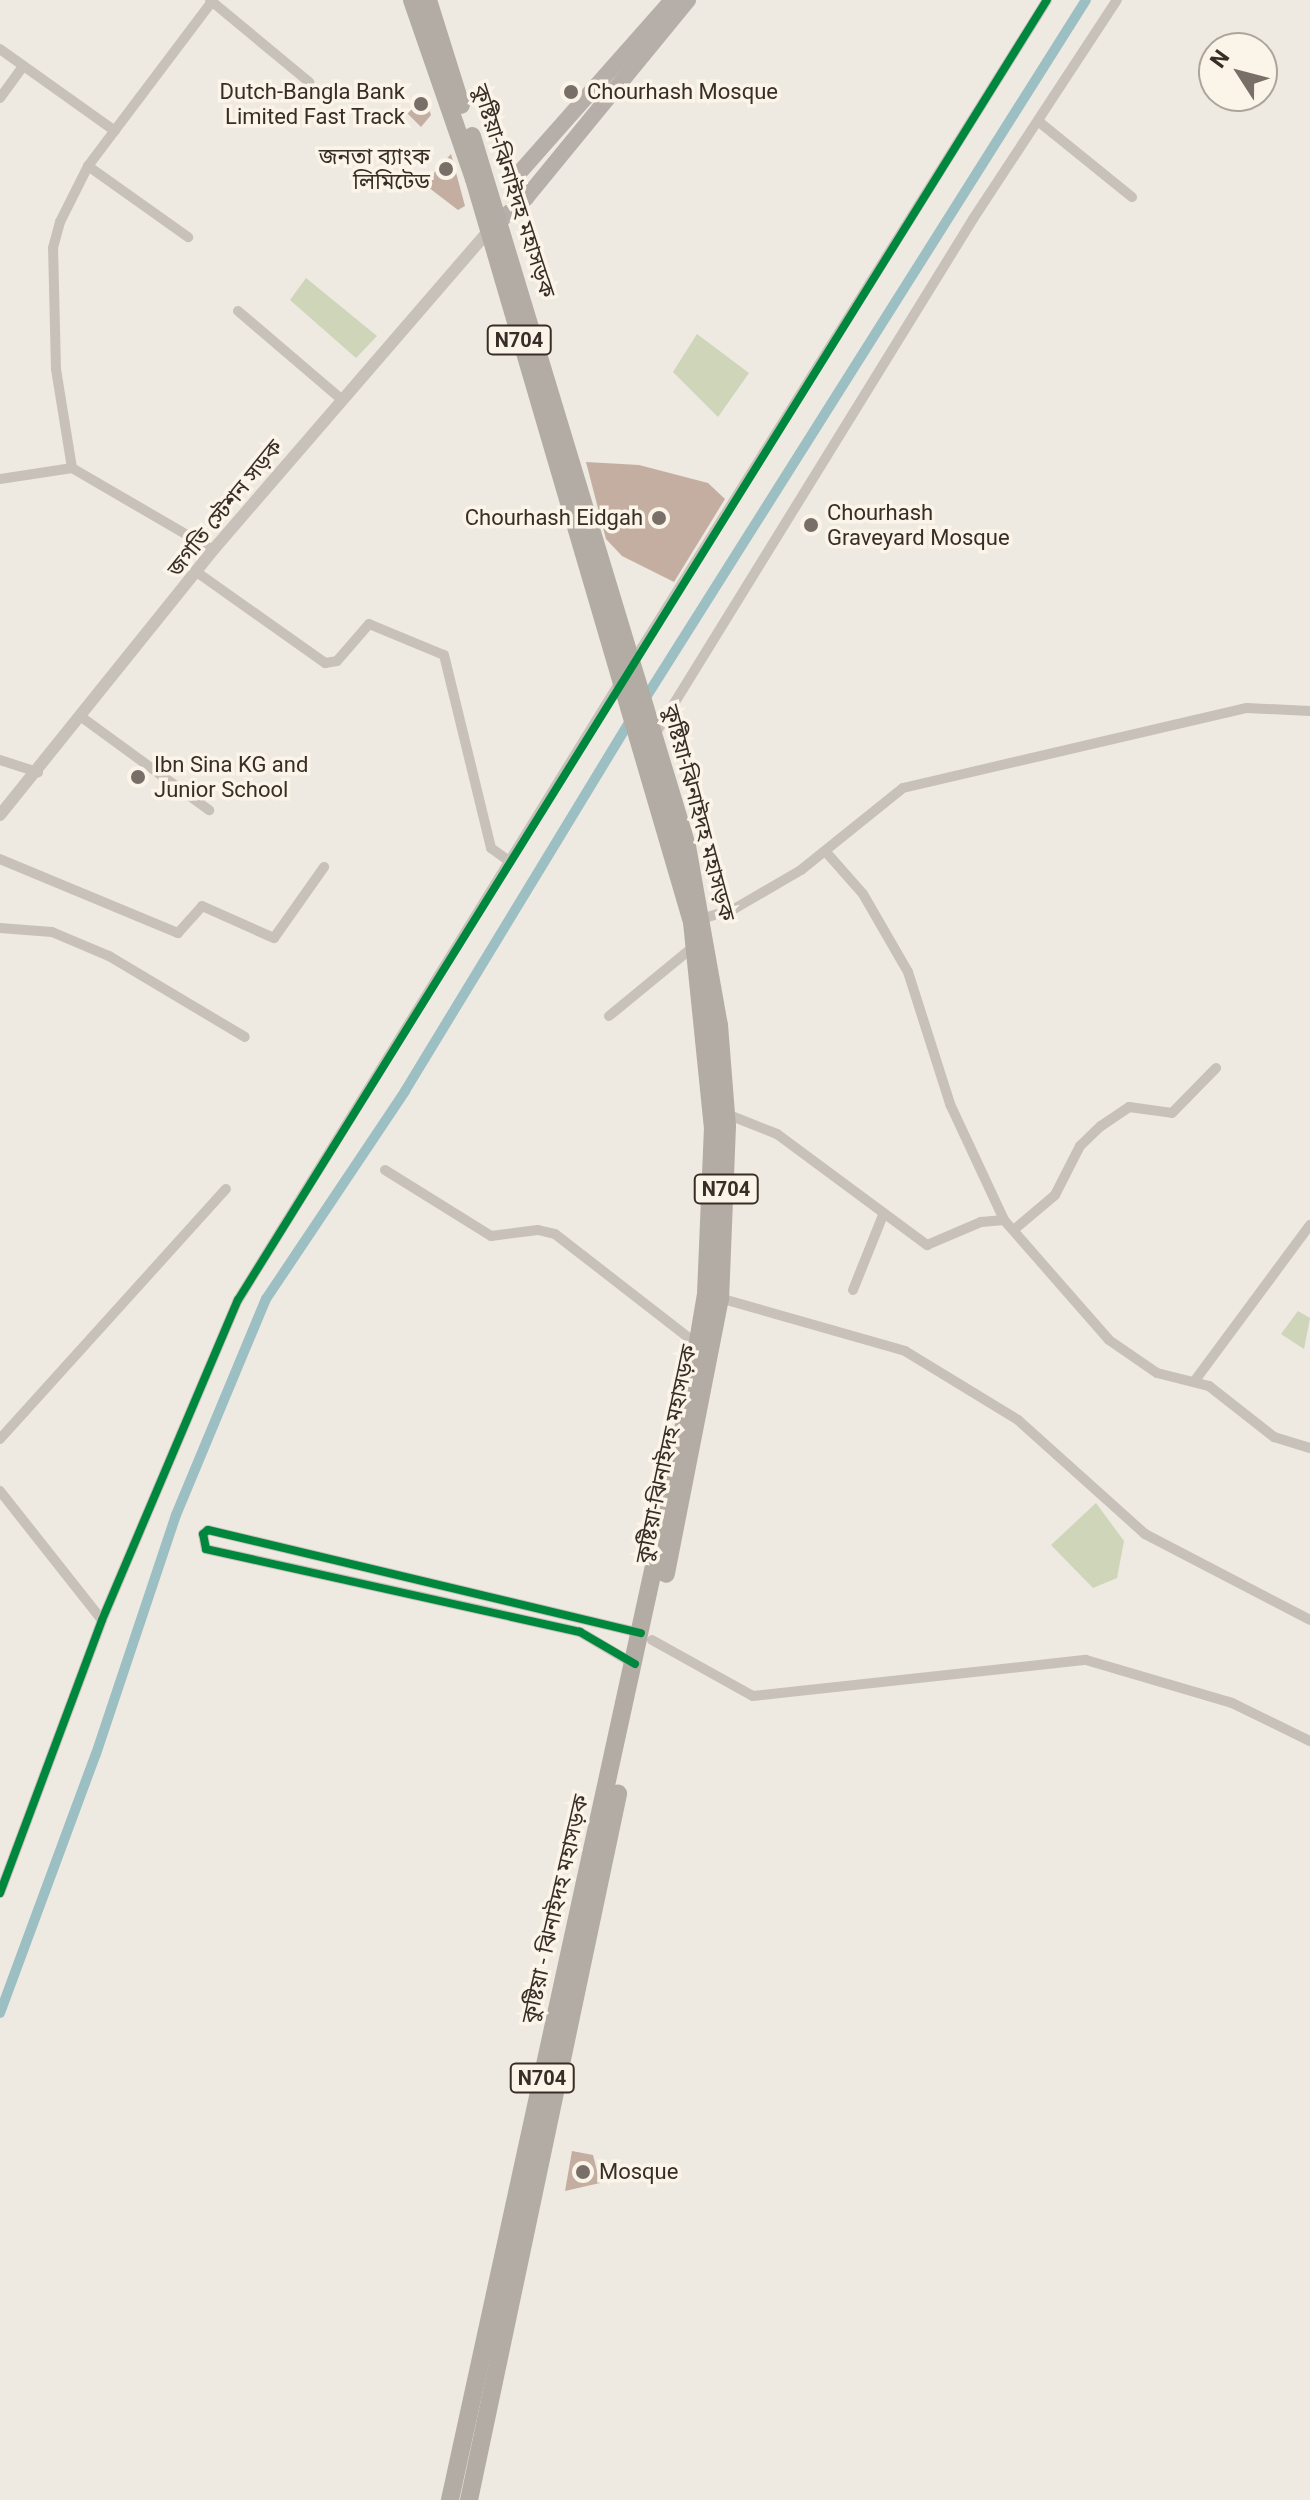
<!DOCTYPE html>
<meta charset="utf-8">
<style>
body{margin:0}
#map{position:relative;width:1310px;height:2500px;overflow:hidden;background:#eee9e1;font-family:Roboto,"Noto Sans Bengali",sans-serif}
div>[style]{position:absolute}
.green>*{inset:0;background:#ced5b9}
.canal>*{height:10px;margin:-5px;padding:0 5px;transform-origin:5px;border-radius:5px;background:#9bbfc2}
.building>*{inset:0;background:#c4aea1}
.minor>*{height:10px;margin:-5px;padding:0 5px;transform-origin:5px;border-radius:5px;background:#c8c1ba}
.tertiary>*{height:12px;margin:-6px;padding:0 6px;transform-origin:6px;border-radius:6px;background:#c8c1ba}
.primary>*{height:16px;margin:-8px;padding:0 8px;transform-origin:8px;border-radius:8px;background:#b6afa9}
.trunk>*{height:18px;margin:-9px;padding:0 9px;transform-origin:9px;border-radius:9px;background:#b2aca4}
.cycleway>*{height:8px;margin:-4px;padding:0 4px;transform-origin:4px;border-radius:4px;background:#00873e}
.dots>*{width:22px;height:22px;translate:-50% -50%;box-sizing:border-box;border:4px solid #fbf4e8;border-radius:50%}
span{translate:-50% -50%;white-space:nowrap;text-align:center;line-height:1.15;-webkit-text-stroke:7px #fbf4e8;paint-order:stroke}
.shield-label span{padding:2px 6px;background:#fbf4e8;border:2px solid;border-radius:6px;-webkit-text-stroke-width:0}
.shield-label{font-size:20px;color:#392e27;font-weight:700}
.poi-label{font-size:22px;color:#392e27}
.right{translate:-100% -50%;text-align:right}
.left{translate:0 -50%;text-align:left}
.street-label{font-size:22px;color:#392e27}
.north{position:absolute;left:1198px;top:32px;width:80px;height:80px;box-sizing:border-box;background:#fbf4e8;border:2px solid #ada59b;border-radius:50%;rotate:306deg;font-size:22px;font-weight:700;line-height:32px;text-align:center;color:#392e27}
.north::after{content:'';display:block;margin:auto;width:28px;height:36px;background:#786f68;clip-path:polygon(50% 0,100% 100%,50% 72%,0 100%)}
</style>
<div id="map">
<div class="green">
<div style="clip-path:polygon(306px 278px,377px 336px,356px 358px,290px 300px)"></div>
<div style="clip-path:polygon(697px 334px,749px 373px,718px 417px,673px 372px)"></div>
<div style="clip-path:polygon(1298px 1311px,1310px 1318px,1304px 1349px,1281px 1334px)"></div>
<div style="clip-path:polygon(1096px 1503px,1124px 1541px,1117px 1578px,1093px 1588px,1051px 1545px)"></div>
</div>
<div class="canal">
<div style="left:643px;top:702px;width:830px;rotate:-57.75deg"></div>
<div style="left:0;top:2013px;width:276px;rotate:-69.7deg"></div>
<div style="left:96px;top:1754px;width:252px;rotate:-71.5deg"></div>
<div style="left:176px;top:1515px;width:234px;rotate:-67.4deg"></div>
<div style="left:266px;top:1299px;width:250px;rotate:-56.2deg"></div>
<div style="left:405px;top:1091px;width:437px;rotate:-58.7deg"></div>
</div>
<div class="building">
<div style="clip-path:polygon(424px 96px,431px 115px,421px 127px,407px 113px)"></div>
<div style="clip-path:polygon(451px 154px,465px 206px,458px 210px,424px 184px)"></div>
<div style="clip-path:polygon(586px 462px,639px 465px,708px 483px,725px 499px,674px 582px,622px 556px,606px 539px)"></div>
<div style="clip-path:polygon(572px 2151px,593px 2155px,600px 2183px,565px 2191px)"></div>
</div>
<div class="minor">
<div style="left:210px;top:0;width:129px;rotate:39.6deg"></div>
<div style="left:0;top:49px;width:141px;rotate:35.5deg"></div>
<div style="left:0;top:98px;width:39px;rotate:-54deg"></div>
<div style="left:1038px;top:121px;width:121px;rotate:39deg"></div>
<div style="left:88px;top:166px;width:123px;rotate:35.4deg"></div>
<div style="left:238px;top:311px;width:135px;rotate:40.5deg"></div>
<div style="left:72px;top:468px;width:100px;rotate:-99.2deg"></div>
<div style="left:56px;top:369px;width:121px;rotate:-91.4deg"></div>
<div style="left:53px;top:248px;width:27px;rotate:-75deg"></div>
<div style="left:60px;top:222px;width:63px;rotate:-63.4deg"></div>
<div style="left:88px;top:166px;width:208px;rotate:-53deg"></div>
<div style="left:0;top:479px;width:73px;rotate:-8.7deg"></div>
<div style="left:72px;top:468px;width:163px;rotate:30.2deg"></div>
<div style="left:198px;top:573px;width:156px;rotate:35.3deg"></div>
<div style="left:325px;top:663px;width:12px;rotate:-9deg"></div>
<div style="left:337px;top:661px;width:49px;rotate:-49.1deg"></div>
<div style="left:369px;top:624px;width:81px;rotate:22.5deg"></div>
<div style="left:444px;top:655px;width:199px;rotate:76.3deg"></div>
<div style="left:491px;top:848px;width:22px;rotate:36deg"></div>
<div style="left:631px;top:665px;width:784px;rotate:-57.97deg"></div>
<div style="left:80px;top:716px;width:160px;rotate:36.1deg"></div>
<div style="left:654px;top:736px;width:607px;rotate:-58.32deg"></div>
<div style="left:973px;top:219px;width:262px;rotate:-56.7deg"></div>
<div style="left:0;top:760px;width:40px;rotate:18deg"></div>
<div style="left:826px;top:852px;width:56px;rotate:48.6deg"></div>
<div style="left:863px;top:894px;width:90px;rotate:60deg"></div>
<div style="left:908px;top:972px;width:139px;rotate:72.3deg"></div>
<div style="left:950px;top:1104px;width:128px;rotate:65deg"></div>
<div style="left:0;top:859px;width:193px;rotate:22.6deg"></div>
<div style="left:178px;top:933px;width:36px;rotate:-48deg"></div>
<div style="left:202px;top:906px;width:79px;rotate:24deg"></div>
<div style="left:274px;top:938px;width:87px;rotate:-54.8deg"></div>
<div style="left:698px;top:920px;width:38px;rotate:-17deg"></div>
<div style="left:734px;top:909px;width:78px;rotate:-30.2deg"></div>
<div style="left:801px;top:870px;width:131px;rotate:-38.8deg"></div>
<div style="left:903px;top:788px;width:353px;rotate:-13.1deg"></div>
<div style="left:1247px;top:708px;width:63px;rotate:2.7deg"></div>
<div style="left:0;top:928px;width:52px;rotate:4.4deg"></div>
<div style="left:52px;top:932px;width:62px;rotate:22.8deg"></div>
<div style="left:109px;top:956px;width:158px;rotate:30.8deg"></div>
<div style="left:609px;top:1016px;width:109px;rotate:-39.4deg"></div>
<div style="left:724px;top:1113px;width:57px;rotate:21.6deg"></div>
<div style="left:777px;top:1134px;width:187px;rotate:36.5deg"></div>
<div style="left:927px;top:1245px;width:59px;rotate:-23.1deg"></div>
<div style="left:981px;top:1222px;width:23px;rotate:-5deg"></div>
<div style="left:1004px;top:1220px;width:159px;rotate:48.8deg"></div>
<div style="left:1109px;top:1340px;width:58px;rotate:34.5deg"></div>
<div style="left:1157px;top:1373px;width:54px;rotate:14deg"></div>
<div style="left:1209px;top:1386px;width:83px;rotate:38.1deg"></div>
<div style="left:1274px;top:1437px;width:38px;rotate:17deg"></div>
<div style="left:385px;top:1170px;width:125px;rotate:31.9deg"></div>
<div style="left:491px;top:1236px;width:47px;rotate:-7.3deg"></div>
<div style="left:538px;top:1230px;width:17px;rotate:13deg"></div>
<div style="left:555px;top:1234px;width:181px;rotate:37.8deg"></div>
<div style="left:1016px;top:1228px;width:51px;rotate:-40.2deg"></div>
<div style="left:1055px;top:1195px;width:55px;rotate:-63deg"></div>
<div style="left:1080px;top:1146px;width:29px;rotate:-44deg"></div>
<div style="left:1101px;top:1126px;width:34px;rotate:-34deg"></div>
<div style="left:1129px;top:1107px;width:43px;rotate:7.9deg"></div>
<div style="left:1172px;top:1113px;width:63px;rotate:-45.6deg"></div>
<div style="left:853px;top:1290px;width:81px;rotate:-68.2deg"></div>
<div style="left:716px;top:1297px;width:197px;rotate:15.9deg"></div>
<div style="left:905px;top:1351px;width:132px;rotate:31.4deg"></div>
<div style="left:1018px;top:1420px;width:171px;rotate:41.9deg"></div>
<div style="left:1145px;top:1534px;width:186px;rotate:27.5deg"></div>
<div style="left:1196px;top:1379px;width:192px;rotate:-53.5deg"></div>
<div style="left:0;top:1439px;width:337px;rotate:-47.9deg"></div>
<div style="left:0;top:1491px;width:164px;rotate:51.7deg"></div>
<div style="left:652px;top:1640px;width:115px;rotate:29deg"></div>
<div style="left:753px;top:1696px;width:335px;rotate:-6.2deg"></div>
<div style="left:1086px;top:1660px;width:152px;rotate:16.4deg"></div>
<div style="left:1232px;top:1703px;width:87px;rotate:26deg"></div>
<div style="left:634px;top:1664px;width:63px;rotate:-149.3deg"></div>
<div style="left:580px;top:1632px;width:383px;rotate:-167.5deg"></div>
<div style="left:206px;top:1549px;width:15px;rotate:-101deg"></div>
<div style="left:203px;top:1534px;width:6px;rotate:-39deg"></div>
<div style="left:208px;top:1530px;width:445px;rotate:13.4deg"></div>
<div style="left:0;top:1893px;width:291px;rotate:-69.5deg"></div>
<div style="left:102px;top:1620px;width:348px;rotate:-67deg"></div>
<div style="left:238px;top:1300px;width:727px;rotate:-58.28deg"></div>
</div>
<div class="tertiary">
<div style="left:0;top:815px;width:340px;rotate:-51.2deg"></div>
<div style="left:213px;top:550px;width:421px;rotate:-49.2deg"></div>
</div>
<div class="primary">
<div style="left:512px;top:181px;width:242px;rotate:-48.5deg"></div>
<div style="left:489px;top:230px;width:49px;rotate:-40.9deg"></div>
<div style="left:526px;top:198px;width:256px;rotate:-50.7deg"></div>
</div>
<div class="trunk">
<div style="left:412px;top:0;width:189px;rotate:70.9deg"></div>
<div style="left:474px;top:179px;width:774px;rotate:73.65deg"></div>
<div style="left:692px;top:922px;width:206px;rotate:84.2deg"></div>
<div style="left:713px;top:1127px;width:167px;rotate:92.4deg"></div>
<div style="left:706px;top:1294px;width:150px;rotate:99.6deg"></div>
<div style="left:681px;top:1442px;width:1083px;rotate:102.32deg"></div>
<div style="left:428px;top:0;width:110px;rotate:72.6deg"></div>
<div style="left:472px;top:136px;width:742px;rotate:73.15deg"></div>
<div style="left:687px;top:846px;width:182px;rotate:79.9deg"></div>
<div style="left:719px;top:1025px;width:101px;rotate:85.5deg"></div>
<div style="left:727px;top:1126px;width:172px;rotate:92.3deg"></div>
<div style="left:720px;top:1298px;width:281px;rotate:101.1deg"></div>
<div style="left:469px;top:2500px;width:722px;rotate:-78.08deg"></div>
</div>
<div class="cycleway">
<div style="left:635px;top:1664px;width:64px;rotate:-149.8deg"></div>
<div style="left:580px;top:1632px;width:383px;rotate:-167.5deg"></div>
<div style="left:206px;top:1549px;width:15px;rotate:-101deg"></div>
<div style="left:203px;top:1534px;width:6px;rotate:-39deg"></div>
<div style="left:208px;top:1530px;width:445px;rotate:13.4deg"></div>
<div style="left:0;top:1893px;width:291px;rotate:-69.5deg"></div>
<div style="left:102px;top:1620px;width:348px;rotate:-67deg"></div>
<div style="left:238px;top:1300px;width:1531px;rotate:-58.11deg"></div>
</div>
<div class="dots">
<div style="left:571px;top:92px;background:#786f68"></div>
<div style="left:421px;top:104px;background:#786f68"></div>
<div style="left:446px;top:169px;background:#786f68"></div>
<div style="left:659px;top:518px;background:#786f68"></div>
<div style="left:811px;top:525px;background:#786f68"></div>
<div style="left:138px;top:777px;background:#786f68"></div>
<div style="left:583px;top:2172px;background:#786f68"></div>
</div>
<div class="shield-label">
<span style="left:519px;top:340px">N704</span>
<span style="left:726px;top:1189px">N704</span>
<span style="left:542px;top:2078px">N704</span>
</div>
<div class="poi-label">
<span class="right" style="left:405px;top:104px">Dutch-Bangla Bank<br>Limited Fast Track</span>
<span class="left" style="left:587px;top:92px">Chourhash Mosque</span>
<span class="right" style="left:430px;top:169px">জনতা ব্যাংক<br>লিমিটেড</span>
<span class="left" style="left:827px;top:525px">Chourhash<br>Graveyard Mosque</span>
<span class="right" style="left:643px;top:518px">Chourhash Eidgah</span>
<span class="left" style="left:154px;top:777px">Ibn Sina KG and<br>Junior School</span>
<span class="left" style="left:599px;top:2172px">Mosque</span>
</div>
<div class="street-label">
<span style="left:514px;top:191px;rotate:72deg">কুষ্টিয়া-ঝিনাইদহ মহাসড়ক</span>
<span style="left:225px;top:508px;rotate:-51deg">জগতি স্টেশন সড়ক</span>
<span style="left:699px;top:813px;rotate:75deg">কুষ্টিয়া-ঝিনাইদহ মহাসড়ক</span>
<span style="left:666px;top:1454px;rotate:-78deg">কুষ্টিয়া-ঝিনাইদহ মহাসড়ক</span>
<span style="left:555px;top:1909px;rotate:-77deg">কুষ্টিয়া - ঝিনাইদহ মহাসড়ক</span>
</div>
<div class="north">N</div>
</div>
